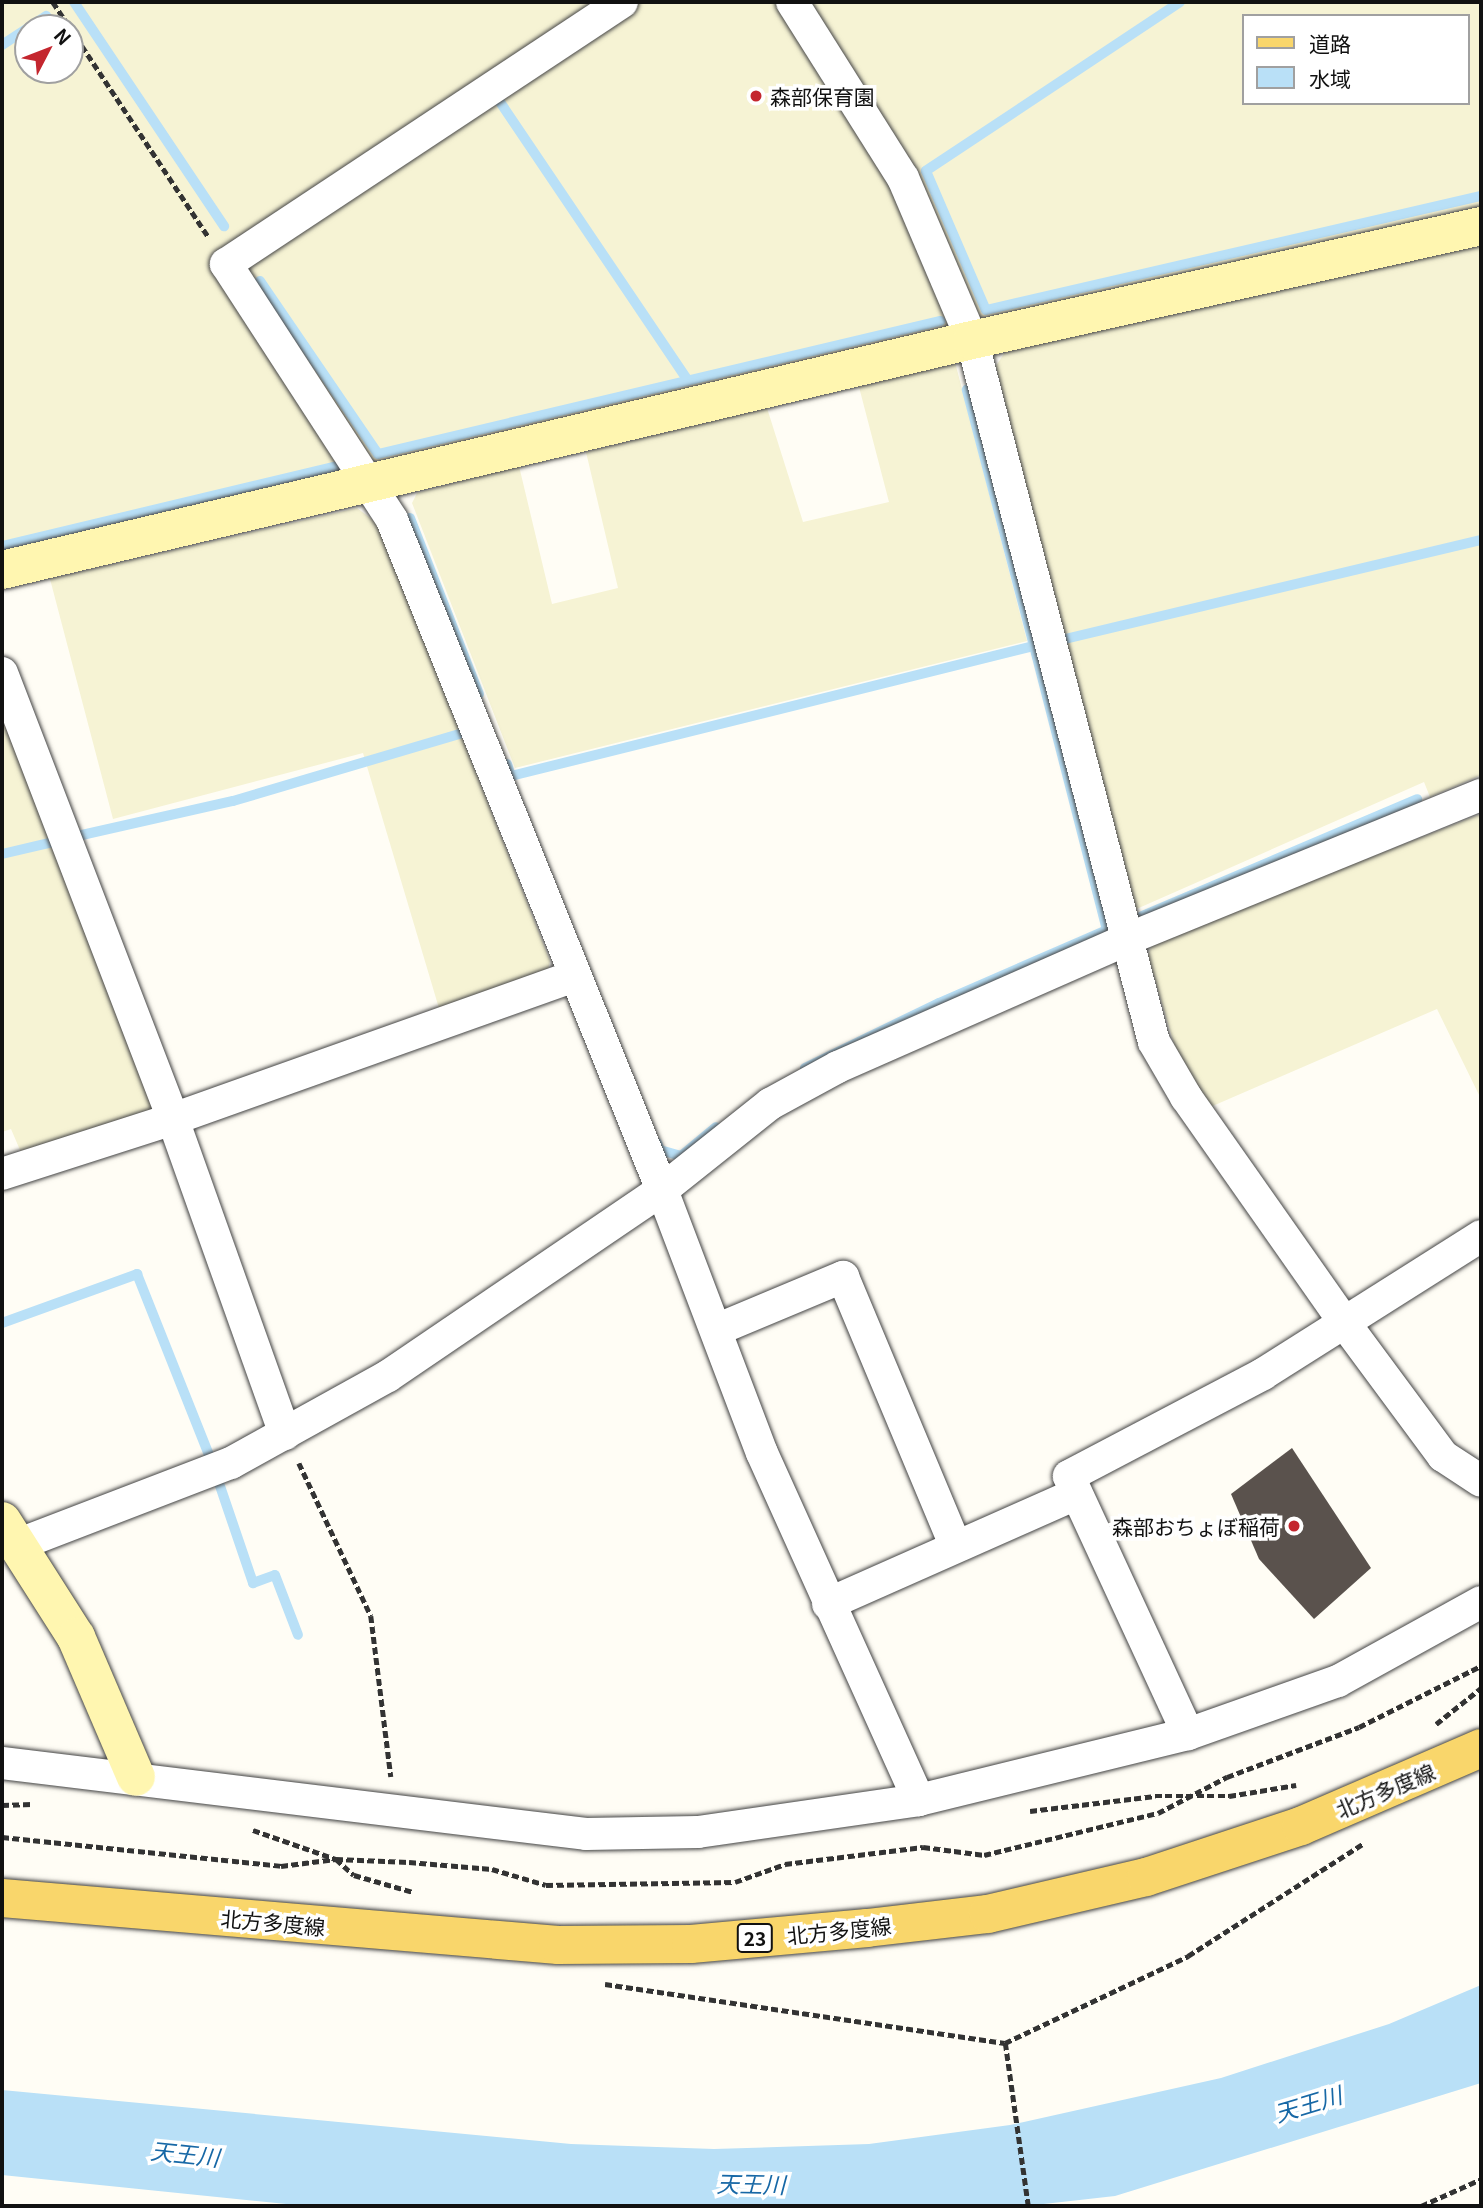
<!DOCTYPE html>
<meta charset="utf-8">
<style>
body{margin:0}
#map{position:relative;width:1483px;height:2208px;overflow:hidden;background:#fffdf5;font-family:Georgia,"Noto Sans JP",serif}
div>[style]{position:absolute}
.farmland>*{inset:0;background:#f6f3d4}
.water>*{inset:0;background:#b9e0f7}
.stream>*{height:10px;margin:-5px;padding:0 5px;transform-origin:5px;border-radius:5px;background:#b9e0f7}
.building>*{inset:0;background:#5a524d}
.path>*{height:4.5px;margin-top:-2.25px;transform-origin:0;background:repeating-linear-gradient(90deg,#333 0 7px,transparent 0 10.5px)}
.roads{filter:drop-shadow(0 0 2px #444) drop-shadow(0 0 2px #444)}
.street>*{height:32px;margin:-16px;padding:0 16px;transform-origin:16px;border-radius:16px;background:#fff}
.secondary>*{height:38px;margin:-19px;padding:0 19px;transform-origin:19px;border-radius:19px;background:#fff6b0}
.primary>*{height:38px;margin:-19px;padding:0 19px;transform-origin:19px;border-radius:19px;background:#f9d66b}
.dots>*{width:19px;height:19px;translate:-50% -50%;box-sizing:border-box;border:4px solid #fff;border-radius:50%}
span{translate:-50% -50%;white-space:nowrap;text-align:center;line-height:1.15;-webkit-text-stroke:7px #fff;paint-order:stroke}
.shield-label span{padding:2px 5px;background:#fff;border:2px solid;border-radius:5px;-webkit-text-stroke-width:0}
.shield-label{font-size:19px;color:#111;font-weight:700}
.poi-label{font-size:21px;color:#111}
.left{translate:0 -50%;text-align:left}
.right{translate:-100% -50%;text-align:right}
.street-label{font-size:21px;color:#111}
.water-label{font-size:23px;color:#1768a6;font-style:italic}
.frame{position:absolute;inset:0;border:4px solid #111;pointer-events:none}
.legend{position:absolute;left:1242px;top:14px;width:228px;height:91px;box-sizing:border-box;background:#fff;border:2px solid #a0a0a0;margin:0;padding:9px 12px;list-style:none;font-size:21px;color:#111}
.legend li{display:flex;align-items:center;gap:14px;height:35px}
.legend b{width:35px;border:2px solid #a0a0a0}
.north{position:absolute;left:14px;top:14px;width:70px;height:70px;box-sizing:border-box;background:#fff;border:2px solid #a0a0a0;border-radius:50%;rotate:48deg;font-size:19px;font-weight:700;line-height:28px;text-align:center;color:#111}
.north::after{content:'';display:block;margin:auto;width:24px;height:32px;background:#c4262e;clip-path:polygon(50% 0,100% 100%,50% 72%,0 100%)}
</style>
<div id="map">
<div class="farmland">
<div style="clip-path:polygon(evenodd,2px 2px,1481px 2px,1481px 210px,2px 555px,2px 2px,1243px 16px,1467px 16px,1467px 103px,1243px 103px,1243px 16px,2px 2px,28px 28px,70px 28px,70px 70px,28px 70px,28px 28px)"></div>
<div style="clip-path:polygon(1481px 243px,1481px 775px,1430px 797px,1424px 782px,1132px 911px,996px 366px,1005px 352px)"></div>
<div style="clip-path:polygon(955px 362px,1027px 641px,515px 768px,412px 503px,417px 493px,519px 466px,552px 604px,618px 588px,586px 452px,767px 408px,803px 522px,889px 502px,859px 387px)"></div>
<div style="clip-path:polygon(357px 508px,378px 524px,550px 961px,546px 979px,441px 1015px,363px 753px,113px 819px,50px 579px)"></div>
<div style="clip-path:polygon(2px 712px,154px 1102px,151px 1117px,23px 1157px,11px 1129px,2px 1132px)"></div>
<div style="clip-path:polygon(1481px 814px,1481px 1099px,1437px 1009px,1208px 1108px,1177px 1054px,1148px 956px,1153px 942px)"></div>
</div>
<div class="water">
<div style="clip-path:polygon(1481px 1985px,1481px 2083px,1115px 2196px,1026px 2206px,306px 2206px,2px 2175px,2px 2090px,571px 2144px,714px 2149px,869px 2144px,1010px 2125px,1221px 2078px,1389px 2024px)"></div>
</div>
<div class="stream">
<div style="left:74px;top:2px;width:270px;rotate:56.2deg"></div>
<div style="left:1180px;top:2px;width:305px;rotate:146.4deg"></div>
<div style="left:926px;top:171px;width:151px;rotate:66.7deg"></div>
<div style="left:986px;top:310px;width:508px;rotate:-12.97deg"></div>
<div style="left:2px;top:45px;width:53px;rotate:-33.4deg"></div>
<div style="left:498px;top:99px;width:340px;rotate:56deg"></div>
<div style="left:260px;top:281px;width:209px;rotate:55.7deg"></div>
<div style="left:378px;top:454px;width:578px;rotate:-13.31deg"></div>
<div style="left:410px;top:518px;width:189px;rotate:68.6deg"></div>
<div style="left:2px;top:546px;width:353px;rotate:-13.4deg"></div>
<div style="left:1065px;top:639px;width:428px;rotate:-13.4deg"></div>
<div style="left:507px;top:764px;width:13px;rotate:72deg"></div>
<div style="left:511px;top:776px;width:539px;rotate:-13.96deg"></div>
<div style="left:1034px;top:646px;width:265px;rotate:-104.7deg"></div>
<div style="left:73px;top:837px;width:164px;rotate:-12.7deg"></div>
<div style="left:233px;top:801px;width:236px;rotate:-16.5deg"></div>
<div style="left:2px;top:854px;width:52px;rotate:-13.2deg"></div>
<div style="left:1142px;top:916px;width:299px;rotate:-23deg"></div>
<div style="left:805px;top:1068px;width:149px;rotate:-25.9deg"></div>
<div style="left:939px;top:1003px;width:183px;rotate:-23.5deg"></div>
<div style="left:1107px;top:930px;width:293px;rotate:-104.4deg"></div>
<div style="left:657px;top:1143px;width:8px;rotate:67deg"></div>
<div style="left:660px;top:1150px;width:22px;rotate:16deg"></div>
<div style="left:681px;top:1156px;width:45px;rotate:-39.6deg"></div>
<div style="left:2px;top:1323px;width:144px;rotate:-19.9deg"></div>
<div style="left:137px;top:1274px;width:197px;rotate:68.3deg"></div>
<div style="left:219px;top:1483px;width:106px;rotate:71.2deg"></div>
<div style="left:253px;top:1583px;width:23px;rotate:-20deg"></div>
<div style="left:275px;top:1575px;width:64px;rotate:69deg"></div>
</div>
<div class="building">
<div style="clip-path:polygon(1292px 1448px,1371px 1568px,1314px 1619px,1259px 1559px,1231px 1494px)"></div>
</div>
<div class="path">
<div style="left:53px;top:2px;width:283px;rotate:56.5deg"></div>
<div style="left:299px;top:1463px;width:169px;rotate:64.8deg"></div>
<div style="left:371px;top:1616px;width:162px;rotate:82.9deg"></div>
<div style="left:1436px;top:1724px;width:58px;rotate:-38.7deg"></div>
<div style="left:2px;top:1805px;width:30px;rotate:-2deg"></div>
<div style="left:1030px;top:1811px;width:126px;rotate:-6.8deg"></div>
<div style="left:1155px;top:1796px;width:74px"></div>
<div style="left:1229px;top:1796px;width:68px;rotate:-9.3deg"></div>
<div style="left:253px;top:1830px;width:88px;rotate:19.3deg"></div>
<div style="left:336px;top:1859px;width:24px;rotate:42deg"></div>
<div style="left:354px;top:1875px;width:61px;rotate:16.1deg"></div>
<div style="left:2px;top:1837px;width:281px;rotate:5.9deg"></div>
<div style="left:281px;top:1866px;width:55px;rotate:-7.3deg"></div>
<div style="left:336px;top:1859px;width:73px;rotate:2.4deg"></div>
<div style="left:409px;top:1862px;width:83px;rotate:4.8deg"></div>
<div style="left:492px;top:1869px;width:56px;rotate:16.5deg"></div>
<div style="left:546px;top:1885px;width:189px;rotate:-0.9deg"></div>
<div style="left:735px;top:1882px;width:53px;rotate:-19.8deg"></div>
<div style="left:785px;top:1864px;width:139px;rotate:-7deg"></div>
<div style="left:923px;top:1847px;width:62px;rotate:7.5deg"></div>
<div style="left:984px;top:1855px;width:179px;rotate:-13.6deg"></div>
<div style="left:1158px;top:1813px;width:78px;rotate:-27.6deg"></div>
<div style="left:1227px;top:1777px;width:141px;rotate:-20.7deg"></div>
<div style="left:1359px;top:1727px;width:136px;rotate:-26.6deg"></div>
<div style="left:605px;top:1984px;width:404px;rotate:8.4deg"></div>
<div style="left:1028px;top:2206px;width:165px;rotate:-98deg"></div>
<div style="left:1005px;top:2043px;width:203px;rotate:-25.4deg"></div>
<div style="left:1188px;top:1956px;width:209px;rotate:-32.7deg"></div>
<div style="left:1421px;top:2206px;width:66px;rotate:-24.2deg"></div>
</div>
<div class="roads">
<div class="street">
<div style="left:622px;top:2px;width:475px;rotate:146.5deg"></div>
<div style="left:226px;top:264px;width:305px;rotate:57deg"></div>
<div style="left:392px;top:520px;width:722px;rotate:68.05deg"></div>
<div style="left:662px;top:1190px;width:281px;rotate:69.2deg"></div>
<div style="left:762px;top:1453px;width:381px;rotate:65.7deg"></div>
<div style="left:792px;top:2px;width:208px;rotate:57.8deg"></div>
<div style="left:903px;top:178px;width:176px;rotate:66.9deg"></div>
<div style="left:972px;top:340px;width:725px;rotate:75.47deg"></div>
<div style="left:1154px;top:1042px;width:64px;rotate:59.8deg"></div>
<div style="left:1186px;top:1097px;width:279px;rotate:54.9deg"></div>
<div style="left:1346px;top:1325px;width:163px;rotate:53.5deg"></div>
<div style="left:1443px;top:1456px;width:45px;rotate:33.3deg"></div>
<div style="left:2px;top:673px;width:478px;rotate:69deg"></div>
<div style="left:173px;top:1119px;width:180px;rotate:162.2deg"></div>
<div style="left:716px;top:1330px;width:138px;rotate:-22.7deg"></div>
<div style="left:843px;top:1277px;width:290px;rotate:67.3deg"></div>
<div style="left:285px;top:1434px;width:334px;rotate:-109.6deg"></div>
<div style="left:173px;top:1119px;width:426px;rotate:-19.6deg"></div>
<div style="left:17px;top:1545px;width:229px;rotate:-21deg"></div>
<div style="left:231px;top:1463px;width:179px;rotate:-29deg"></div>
<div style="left:388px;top:1376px;width:331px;rotate:-34.2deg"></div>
<div style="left:662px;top:1190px;width:138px;rotate:-38.5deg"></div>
<div style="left:770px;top:1104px;width:77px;rotate:-28.6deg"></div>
<div style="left:838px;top:1067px;width:319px;rotate:-23.8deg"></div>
<div style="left:1130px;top:938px;width:379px;rotate:-22.2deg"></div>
<div style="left:828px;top:1604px;width:271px;rotate:-23.9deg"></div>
<div style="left:1188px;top:1734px;width:284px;rotate:-114.8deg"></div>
<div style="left:1069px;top:1476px;width:219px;rotate:-27.7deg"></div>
<div style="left:1263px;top:1374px;width:258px;rotate:-32.3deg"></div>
<div style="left:2px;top:1763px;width:588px;rotate:6.93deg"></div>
<div style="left:586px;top:1834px;width:112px;rotate:-1deg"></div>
<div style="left:698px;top:1832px;width:223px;rotate:-8.2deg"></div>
<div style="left:919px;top:1800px;width:277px;rotate:-13.8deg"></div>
<div style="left:1188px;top:1734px;width:159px;rotate:-19.5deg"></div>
<div style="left:1338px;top:1681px;width:163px;rotate:-28.9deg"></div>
</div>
<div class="secondary">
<div style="left:2px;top:570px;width:997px;rotate:-13.34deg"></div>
<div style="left:972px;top:340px;width:522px;rotate:-12.62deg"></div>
<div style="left:2px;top:1521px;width:138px;rotate:57.5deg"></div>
<div style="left:76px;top:1637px;width:152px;rotate:66.8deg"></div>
</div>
<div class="primary">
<div style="left:2px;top:1898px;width:558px;rotate:4.83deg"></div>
<div style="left:558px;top:1945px;width:133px;rotate:-0.4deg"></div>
<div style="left:691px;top:1944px;width:177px;rotate:-5.2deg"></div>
<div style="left:867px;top:1928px;width:122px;rotate:-6.6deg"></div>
<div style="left:988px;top:1914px;width:162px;rotate:-13.2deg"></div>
<div style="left:1146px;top:1877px;width:163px;rotate:-18.2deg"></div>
<div style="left:1301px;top:1826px;width:196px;rotate:-23.4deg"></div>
</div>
</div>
<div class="dots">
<div style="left:756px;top:96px;background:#c4262e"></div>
<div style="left:1294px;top:1526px;background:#c4262e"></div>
</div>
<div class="shield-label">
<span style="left:755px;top:1938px">23</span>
</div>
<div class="poi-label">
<span class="left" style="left:770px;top:96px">森部保育園</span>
<span class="right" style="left:1280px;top:1526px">森部おちょぼ稲荷</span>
</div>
<div class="street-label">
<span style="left:1385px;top:1790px;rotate:-23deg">北方多度線</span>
<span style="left:273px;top:1922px;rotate:5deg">北方多度線</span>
<span style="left:839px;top:1930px;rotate:-6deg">北方多度線</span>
</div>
<div class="water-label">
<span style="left:1308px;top:2103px;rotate:-17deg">天王川</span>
<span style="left:185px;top:2153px;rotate:6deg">天王川</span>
<span style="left:751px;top:2183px;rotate:1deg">天王川</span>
</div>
<div class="frame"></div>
<ul class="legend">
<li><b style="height:9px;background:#f9d66b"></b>道路</li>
<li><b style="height:19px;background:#b9e0f7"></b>水域</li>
</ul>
<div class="north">N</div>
</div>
